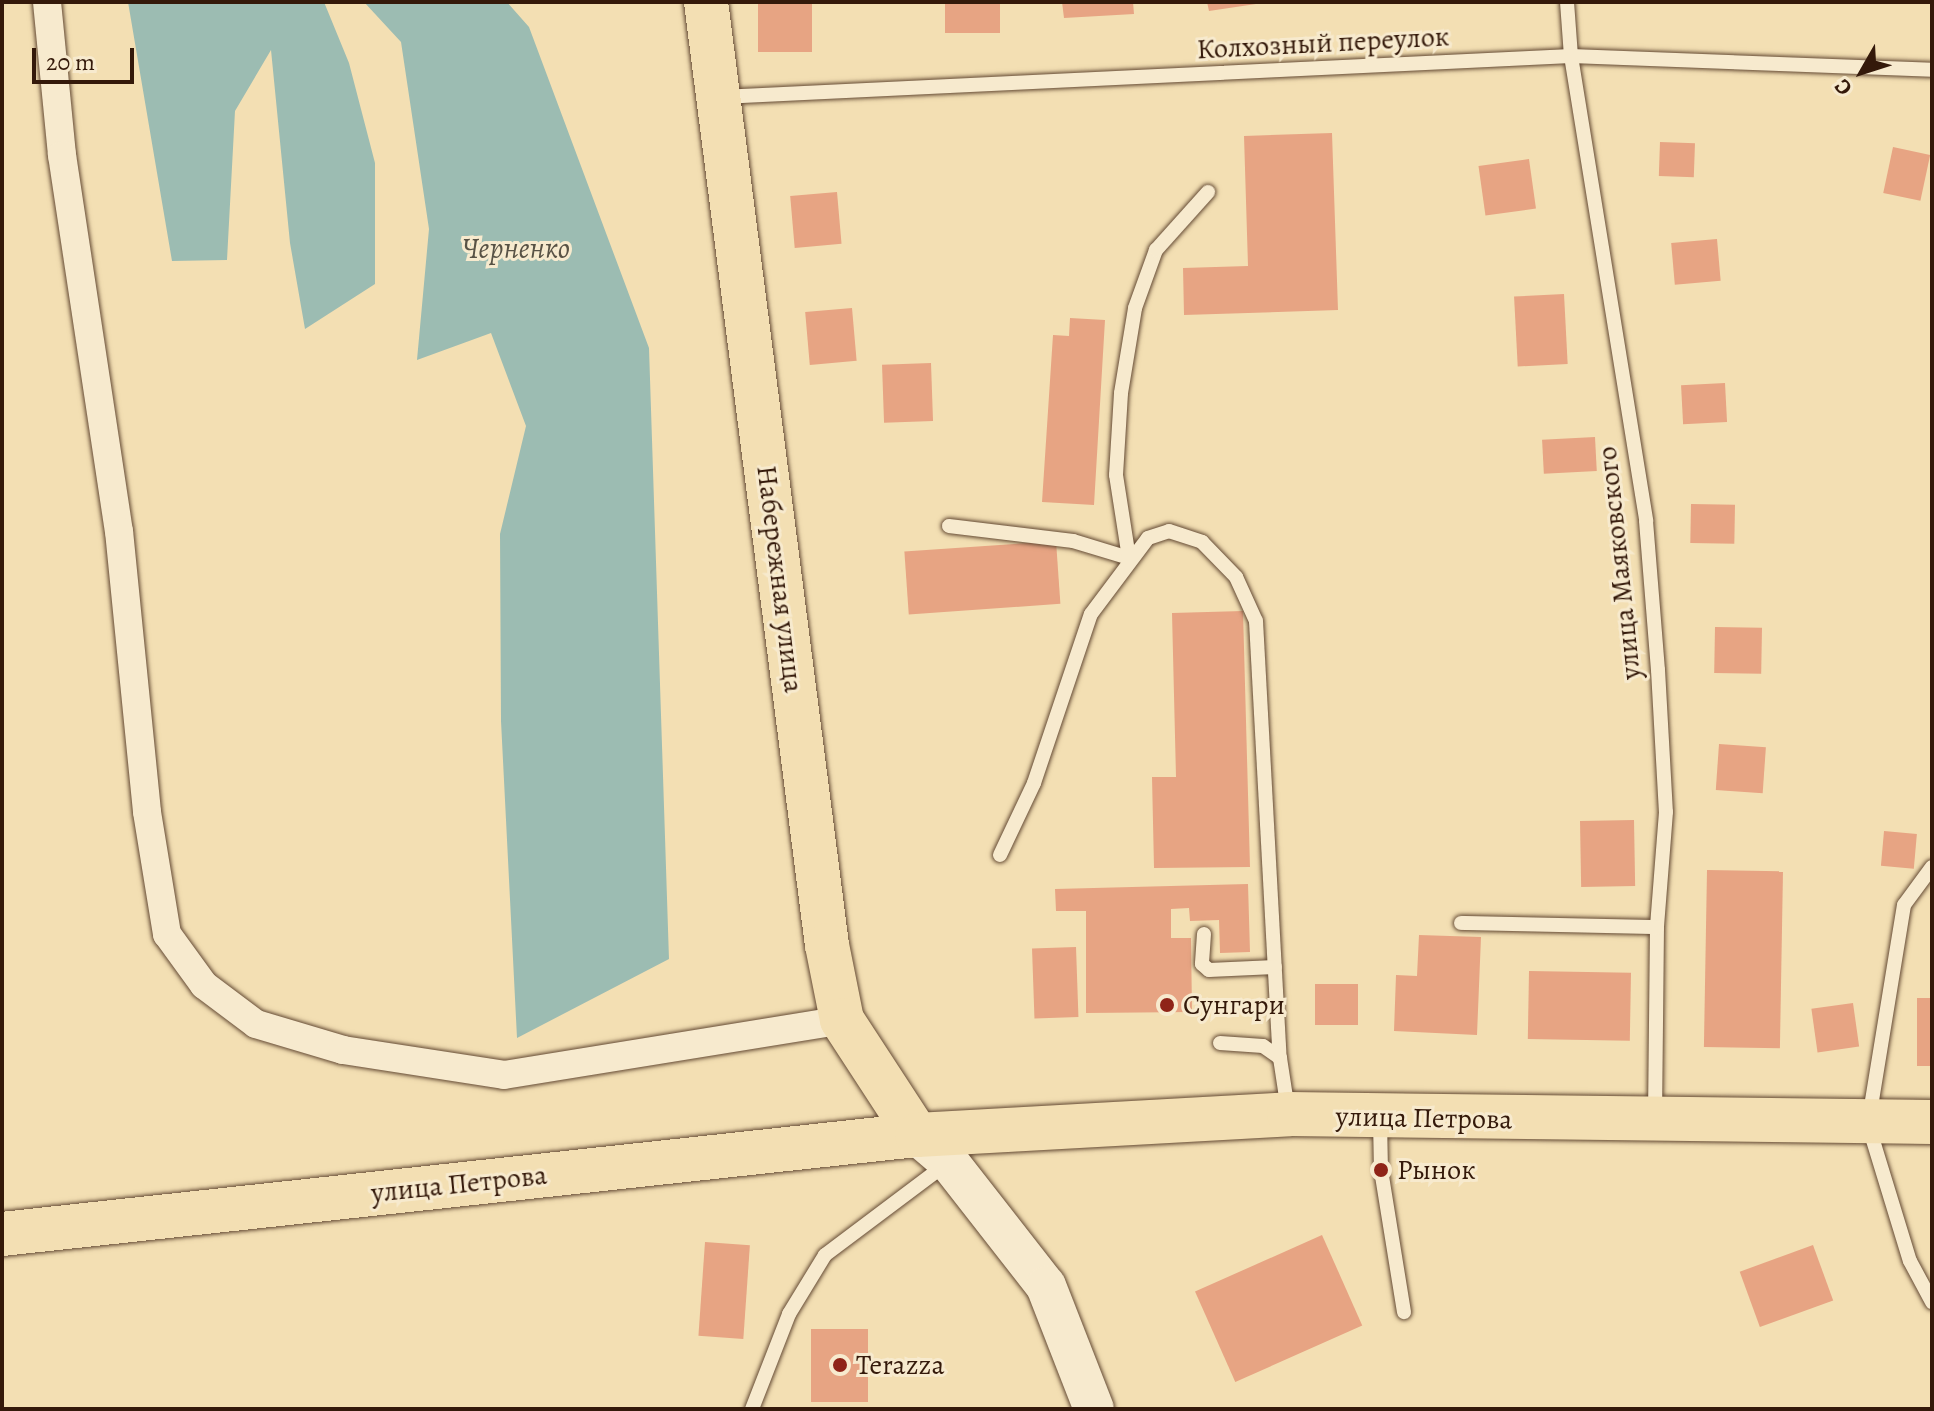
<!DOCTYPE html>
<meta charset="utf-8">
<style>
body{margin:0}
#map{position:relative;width:1934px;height:1411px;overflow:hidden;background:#f3dfb3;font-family:Alegreya,serif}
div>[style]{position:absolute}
.water>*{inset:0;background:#9cbcb2}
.building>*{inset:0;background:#e7a483;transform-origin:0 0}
.roads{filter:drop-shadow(0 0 2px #644a34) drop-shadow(0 0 2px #644a34)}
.service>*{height:14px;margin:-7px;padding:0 7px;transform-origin:7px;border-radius:7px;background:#f7eace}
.minor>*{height:28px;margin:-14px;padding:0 14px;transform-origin:14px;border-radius:14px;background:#f7eace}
.secondary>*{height:40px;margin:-20px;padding:0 20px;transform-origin:20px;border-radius:20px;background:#f7eace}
.primary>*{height:44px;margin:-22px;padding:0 22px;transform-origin:22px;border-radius:22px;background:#f3dfb3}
.dots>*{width:22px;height:22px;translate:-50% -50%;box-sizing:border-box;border:4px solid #f7eace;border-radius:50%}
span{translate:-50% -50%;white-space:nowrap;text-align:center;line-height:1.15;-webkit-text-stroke:6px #f7eace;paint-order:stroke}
.street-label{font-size:28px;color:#34190a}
.poi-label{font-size:28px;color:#34190a}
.left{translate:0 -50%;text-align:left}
.water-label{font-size:30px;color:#585245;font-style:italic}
.frame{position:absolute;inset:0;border:4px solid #34190a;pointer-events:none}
.north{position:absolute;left:1822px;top:32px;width:80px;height:80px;-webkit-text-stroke:6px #f7eace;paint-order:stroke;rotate:231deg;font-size:22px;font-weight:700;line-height:32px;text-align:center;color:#34190a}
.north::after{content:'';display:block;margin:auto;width:28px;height:36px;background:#34190a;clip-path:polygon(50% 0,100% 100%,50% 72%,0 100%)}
.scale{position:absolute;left:32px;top:48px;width:102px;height:36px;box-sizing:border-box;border:4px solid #34190a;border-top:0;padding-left:10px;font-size:24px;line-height:28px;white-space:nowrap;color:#34190a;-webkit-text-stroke:6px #f7eace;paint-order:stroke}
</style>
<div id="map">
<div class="water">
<div style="clip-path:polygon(128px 2px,324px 2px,349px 63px,375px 163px,375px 284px,305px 329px,290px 243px,271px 50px,235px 111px,227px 260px,172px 261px)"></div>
<div style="clip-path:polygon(364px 2px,507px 2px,529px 27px,649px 348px,669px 959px,517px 1038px,501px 721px,500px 534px,526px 426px,491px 333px,417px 360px,429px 229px,401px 42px)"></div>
</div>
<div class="building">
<div style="left:758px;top:2px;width:54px;height:50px"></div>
<div style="left:945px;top:2px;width:55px;height:31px"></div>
<div style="clip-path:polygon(1062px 2px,1133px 2px,1134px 14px,1064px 18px)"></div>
<div style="clip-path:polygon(1207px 2px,1256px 2px,1256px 4px,1209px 11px)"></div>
<div style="clip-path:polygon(1332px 133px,1338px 310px,1184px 315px,1183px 268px,1248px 266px,1244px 136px)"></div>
<div style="left:1660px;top:142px;width:35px;height:34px;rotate:2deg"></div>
<div style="left:1893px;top:147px;width:38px;height:47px;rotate:12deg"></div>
<div style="left:1529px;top:159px;width:50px;height:51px;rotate:82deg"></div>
<div style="left:837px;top:192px;width:52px;height:47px;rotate:85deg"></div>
<div style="left:1717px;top:239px;width:42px;height:46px;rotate:85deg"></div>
<div style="left:1564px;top:294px;width:70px;height:50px;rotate:87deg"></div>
<div style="left:852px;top:308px;width:53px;height:47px;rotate:85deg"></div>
<div style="clip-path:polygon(1070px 318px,1105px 320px,1094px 505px,1042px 502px,1053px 335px,1069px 336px)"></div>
<div style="left:931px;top:363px;width:58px;height:49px;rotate:88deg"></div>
<div style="left:1725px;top:383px;width:39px;height:44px;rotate:87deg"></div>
<div style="left:1595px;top:437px;width:34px;height:53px;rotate:87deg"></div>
<div style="left:1691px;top:504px;width:44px;height:39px;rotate:1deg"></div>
<div style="left:1056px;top:541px;width:63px;height:152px;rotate:86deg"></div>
<div style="clip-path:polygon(1243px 611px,1250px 867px,1154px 868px,1152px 777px,1176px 777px,1172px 613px)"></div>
<div style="left:1715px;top:627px;width:47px;height:46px;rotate:1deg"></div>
<div style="left:1719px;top:744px;width:47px;height:46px;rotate:4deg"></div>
<div style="left:1634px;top:820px;width:66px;height:54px;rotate:89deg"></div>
<div style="left:1884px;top:831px;width:33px;height:35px;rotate:5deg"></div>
<div style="left:1707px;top:870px;width:76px;height:177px;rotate:1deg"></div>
<div style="clip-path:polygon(1248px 884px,1250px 952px,1220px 953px,1219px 920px,1190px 921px,1189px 908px,1171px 909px,1171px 938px,1191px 938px,1192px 1012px,1086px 1013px,1086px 911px,1056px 911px,1055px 889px)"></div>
<div style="clip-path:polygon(1419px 935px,1481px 937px,1477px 1035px,1394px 1031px,1396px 975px,1417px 976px)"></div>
<div style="left:1076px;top:947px;width:70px;height:44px;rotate:88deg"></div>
<div style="left:1529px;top:971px;width:102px;height:68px;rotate:1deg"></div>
<div style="left:1315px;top:984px;width:43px;height:41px"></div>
<div style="left:1917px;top:998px;width:15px;height:68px"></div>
<div style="left:1853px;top:1003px;width:44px;height:42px;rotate:82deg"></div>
<div style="left:1322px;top:1235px;width:99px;height:139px;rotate:66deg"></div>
<div style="left:705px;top:1242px;width:45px;height:94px;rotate:4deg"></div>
<div style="left:1813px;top:1245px;width:59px;height:78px;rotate:70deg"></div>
<div style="left:811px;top:1329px;width:57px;height:73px"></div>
</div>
<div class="roads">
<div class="service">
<div style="left:1567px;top:2px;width:54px;rotate:85.8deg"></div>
<div style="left:1571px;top:56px;width:471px;rotate:80.8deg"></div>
<div style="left:1646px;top:521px;width:149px;rotate:85.4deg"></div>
<div style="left:1658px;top:670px;width:142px;rotate:86.8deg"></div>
<div style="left:1666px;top:812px;width:115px;rotate:94.5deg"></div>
<div style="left:1657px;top:927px;width:186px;rotate:90.6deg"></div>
<div style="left:721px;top:97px;width:851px;rotate:-2.76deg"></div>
<div style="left:1571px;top:56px;width:361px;rotate:2.2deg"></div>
<div style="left:949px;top:526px;width:125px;rotate:6.9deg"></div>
<div style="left:1073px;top:541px;width:59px;rotate:16.9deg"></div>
<div style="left:1129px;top:558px;width:84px;rotate:-98.9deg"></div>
<div style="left:1116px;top:475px;width:82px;rotate:-86.5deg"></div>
<div style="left:1121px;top:393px;width:86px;rotate:-80.6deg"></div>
<div style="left:1135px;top:308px;width:62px;rotate:-70.1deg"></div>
<div style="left:1156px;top:250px;width:78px;rotate:-48.1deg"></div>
<div style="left:1000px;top:855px;width:80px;rotate:-64.7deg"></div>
<div style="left:1034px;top:783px;width:178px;rotate:-71.4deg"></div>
<div style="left:1091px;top:614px;width:95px;rotate:-53.1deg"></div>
<div style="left:1148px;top:538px;width:22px;rotate:-18deg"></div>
<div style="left:1169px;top:531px;width:35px;rotate:18deg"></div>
<div style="left:1202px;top:542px;width:49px;rotate:45.8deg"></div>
<div style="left:1236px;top:577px;width:48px;rotate:65.6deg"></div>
<div style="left:1256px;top:621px;width:438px;rotate:86.9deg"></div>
<div style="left:1932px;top:867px;width:47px;rotate:126.4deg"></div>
<div style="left:1904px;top:905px;width:222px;rotate:99.3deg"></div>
<div style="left:1868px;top:1124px;width:143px;rotate:73deg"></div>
<div style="left:1910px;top:1261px;width:47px;rotate:61.8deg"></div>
<div style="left:1461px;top:923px;width:196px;rotate:1.2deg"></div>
<div style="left:1204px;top:934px;width:30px;rotate:94deg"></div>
<div style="left:1202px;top:964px;width:9px;rotate:41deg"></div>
<div style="left:1209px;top:970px;width:66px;rotate:-2.6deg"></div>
<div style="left:1220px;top:1043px;width:43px;rotate:4deg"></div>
<div style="left:1263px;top:1046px;width:21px;rotate:35deg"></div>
<div style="left:1280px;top:1058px;width:53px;rotate:81.3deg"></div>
<div style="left:1380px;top:1119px;width:51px;rotate:88.9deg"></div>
<div style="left:1381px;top:1170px;width:144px;rotate:80.8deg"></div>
<div style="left:752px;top:1409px;width:102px;rotate:-68.7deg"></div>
<div style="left:789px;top:1314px;width:69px;rotate:-58.6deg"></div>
<div style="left:825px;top:1255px;width:150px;rotate:-36.9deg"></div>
</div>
<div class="minor">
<div style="left:47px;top:2px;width:154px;rotate:84.4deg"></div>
<div style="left:62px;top:155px;width:380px;rotate:81.4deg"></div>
<div style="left:119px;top:531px;width:282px;rotate:84.3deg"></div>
<div style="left:147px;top:812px;width:124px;rotate:80.7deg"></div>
<div style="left:167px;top:934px;width:63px;rotate:54deg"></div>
<div style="left:204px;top:985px;width:65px;rotate:36.9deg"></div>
<div style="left:256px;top:1024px;width:91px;rotate:16.6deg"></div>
<div style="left:343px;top:1050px;width:163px;rotate:8.8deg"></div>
<div style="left:504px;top:1075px;width:342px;rotate:-9.2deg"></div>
</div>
<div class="secondary">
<div style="left:917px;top:1135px;width:42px;rotate:40.2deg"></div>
<div style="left:949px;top:1162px;width:157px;rotate:52deg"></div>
<div style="left:1046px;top:1286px;width:132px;rotate:68.7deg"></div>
</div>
<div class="primary">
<div style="left:706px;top:2px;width:951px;rotate:82.69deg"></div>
<div style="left:827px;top:945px;width:76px;rotate:78.7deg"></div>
<div style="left:842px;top:1020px;width:137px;rotate:56.9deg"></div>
<div style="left:2px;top:1234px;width:920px;rotate:-6.18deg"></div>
<div style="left:917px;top:1135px;width:373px;rotate:-3.2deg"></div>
<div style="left:1289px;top:1114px;width:643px;rotate:0.71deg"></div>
</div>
</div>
<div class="dots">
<div style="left:1167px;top:1005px;background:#8f2418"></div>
<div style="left:1381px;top:1170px;background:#8f2418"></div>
<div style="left:840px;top:1365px;background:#8f2418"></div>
</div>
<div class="street-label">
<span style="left:1323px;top:43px;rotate:-3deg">Колхозный переулок</span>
<span style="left:1619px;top:563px;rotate:-96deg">улица Маяковского</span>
<span style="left:780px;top:579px;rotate:83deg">Набережная улица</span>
<span style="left:1424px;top:1118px;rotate:1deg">улица Петрова</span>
<span style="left:459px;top:1184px;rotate:-6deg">улица Петрова</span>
</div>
<div class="poi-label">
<span class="left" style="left:1183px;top:1005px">Сунгари</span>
<span class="left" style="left:1397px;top:1170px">Рынок</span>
<span class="left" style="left:856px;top:1365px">Terazza</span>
</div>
<div class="water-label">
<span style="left:516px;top:248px">Черненко</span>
</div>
<div class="frame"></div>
<div class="north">С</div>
<div class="scale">20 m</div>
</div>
